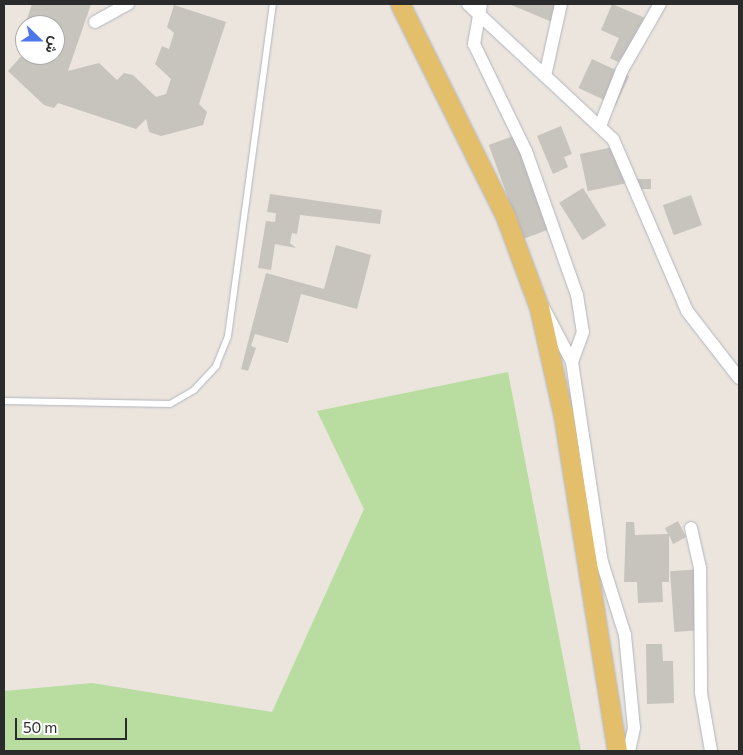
<!DOCTYPE html>
<meta charset="utf-8">
<style>
body{margin:0}
#map{position:relative;width:743px;height:755px;overflow:hidden;background:#ebe5de;font-family:Commissioner,Vazirmatn,sans-serif}
div>[style]{position:absolute}
.green>*{inset:0;background:#b9dda0}
.building>*{inset:0;background:#c7c3bd;transform-origin:0 0}
.roads{filter:drop-shadow(0 0 1px #b2b5bd) drop-shadow(0 0 1px #b2b5bd)}
.lane>*{height:6px;margin:-3px;padding:0 3px;transform-origin:3px;border-radius:3px;background:#fff}
.street>*{height:12px;margin:-6px;padding:0 6px;transform-origin:6px;border-radius:6px;background:#fff}
.primary>*{height:19px;margin:-9.5px;padding:0 9.5px;transform-origin:9.5px;border-radius:9.5px;background:#e4bf6b}
span{translate:-50% -50%;white-space:nowrap;text-align:center;line-height:1.15;-webkit-text-stroke:4.5px #fff;paint-order:stroke}
.frame{position:absolute;inset:0;border:5px solid #2b2b2b;pointer-events:none}
.north{position:absolute;left:15px;top:15px;width:50px;height:50px;box-sizing:border-box;background:#fff;border:1px solid #aaa;border-radius:50%;rotate:112deg;font-size:14px;font-weight:700;line-height:20px;text-align:center;color:#2b2b2b}
.north::after{content:'';display:block;margin:auto;width:18px;height:22px;background:#4e76e9;clip-path:polygon(50% 0,100% 100%,50% 72%,0 100%)}
.scale{position:absolute;left:15px;top:718px;width:112px;height:22px;box-sizing:border-box;border:2px solid #2b2b2b;border-top:0;padding-left:6px;font-size:15px;line-height:18px;white-space:nowrap;color:#2b2b2b;-webkit-text-stroke:4px #fff;paint-order:stroke}
</style>
<div id="map">
<div class="green">
<div style="clip-path:polygon(508px 372px,581px 751px,4px 751px,4px 691px,92px 683px,272px 712px,364px 509px,317px 411px)"></div>
</div>
<div class="building">
<div style="clip-path:polygon(32px 4px,91px 4px,68px 71px,99px 63px,117px 80px,124px 73px,133px 75px,156px 97px,166px 94px,171px 79px,155px 64px,162px 46px,169px 49px,174px 33px,167px 27px,174px 5px,226px 22px,199px 104px,207px 112px,203px 125px,161px 136px,149px 132px,146px 119px,136px 129px,58px 103px,54px 108px,44px 105px,8px 71px,25px 52px,55px 55px,55px 25px,25px 25px)"></div>
<div style="clip-path:polygon(509px 4px,560px 4px,552px 22px)"></div>
<div style="clip-path:polygon(612px 4px,650px 20px,618px 62px,610px 58px,619px 38px,601px 30px)"></div>
<div style="left:592px;top:59px;width:41px;height:32px;rotate:25deg"></div>
<div style="clip-path:polygon(561px 126px,572px 154px,564px 157px,568px 167px,553px 174px,537px 136px)"></div>
<div style="left:516px;top:135px;width:100px;height:29px;rotate:70deg"></div>
<div style="left:618px;top:146px;width:38px;height:39px;rotate:78deg"></div>
<div style="left:636px;top:179px;width:15px;height:10px"></div>
<div style="left:583px;top:188px;width:44px;height:28px;rotate:58deg"></div>
<div style="clip-path:polygon(270px 194px,382px 210px,380px 224px,300px 215px,297px 234px,292px 233px,290px 243px,296px 248px,275px 244px,271px 270px,258px 268px,266px 221px,275px 222px,276px 213px,267px 212px)"></div>
<div style="left:691px;top:195px;width:32px;height:30px;rotate:70deg"></div>
<div style="clip-path:polygon(336px 245px,371px 255px,357px 309px,301px 294px,288px 343px,255px 334px,251px 346px,256px 348px,248px 371px,241px 369px,266px 273px,324px 289px)"></div>
<div style="clip-path:polygon(678px 521px,686px 537px,673px 544px,669px 535px,669px 582px,662px 582px,663px 602px,638px 603px,637px 582px,624px 582px,626px 522px,634px 522px,635px 535px,668px 534px,665px 528px)"></div>
<div style="left:701px;top:569px;width:61px;height:31px;rotate:86deg"></div>
<div style="clip-path:polygon(646px 644px,662px 644px,663px 661px,673px 661px,674px 703px,647px 704px)"></div>
</div>
<div class="roads">
<div class="lane">
<div style="left:4px;top:401px;width:166px;rotate:1deg"></div>
<div style="left:170px;top:404px;width:28px;rotate:-30deg"></div>
<div style="left:194px;top:390px;width:33px;rotate:-47deg"></div>
<div style="left:216px;top:366px;width:32px;rotate:-68deg"></div>
<div style="left:228px;top:336px;width:335px;rotate:-82.3deg"></div>
</div>
<div class="street">
<div style="left:468px;top:4px;width:198px;rotate:43deg"></div>
<div style="left:613px;top:139px;width:187px;rotate:66.7deg"></div>
<div style="left:687px;top:311px;width:85px;rotate:52.2deg"></div>
<div style="left:481px;top:4px;width:41px;rotate:99.9deg"></div>
<div style="left:474px;top:44px;width:119px;rotate:64.1deg"></div>
<div style="left:526px;top:151px;width:153px;rotate:70.5deg"></div>
<div style="left:577px;top:295px;width:37px;rotate:81deg"></div>
<div style="left:583px;top:332px;width:32px;rotate:110deg"></div>
<div style="left:572px;top:362px;width:62px;rotate:-117.8deg"></div>
<div style="left:95px;top:22px;width:38px;rotate:-29deg"></div>
<div style="left:545px;top:76px;width:74px;rotate:-77.5deg"></div>
<div style="left:600px;top:126px;width:60px;rotate:-68.6deg"></div>
<div style="left:622px;top:70px;width:76px;rotate:-60.1deg"></div>
<div style="left:572px;top:362px;width:202px;rotate:81.5deg"></div>
<div style="left:602px;top:562px;width:77px;rotate:72.5deg"></div>
<div style="left:625px;top:635px;width:93px;rotate:84.5deg"></div>
<div style="left:634px;top:728px;width:24px;rotate:102deg"></div>
<div style="left:691px;top:528px;width:41px;rotate:77.3deg"></div>
<div style="left:700px;top:568px;width:125px;rotate:89.5deg"></div>
<div style="left:701px;top:693px;width:59px;rotate:80.2deg"></div>
</div>
<div class="primary">
<div style="left:400px;top:4px;width:239px;rotate:63.6deg"></div>
<div style="left:506px;top:218px;width:95px;rotate:69.7deg"></div>
<div style="left:539px;top:307px;width:110px;rotate:77.4deg"></div>
<div style="left:563px;top:414px;width:341px;rotate:80.9deg"></div>
</div>
</div>
<div class="frame"></div>
<div class="north">ش</div>
<div class="scale">50 m</div>
</div>
